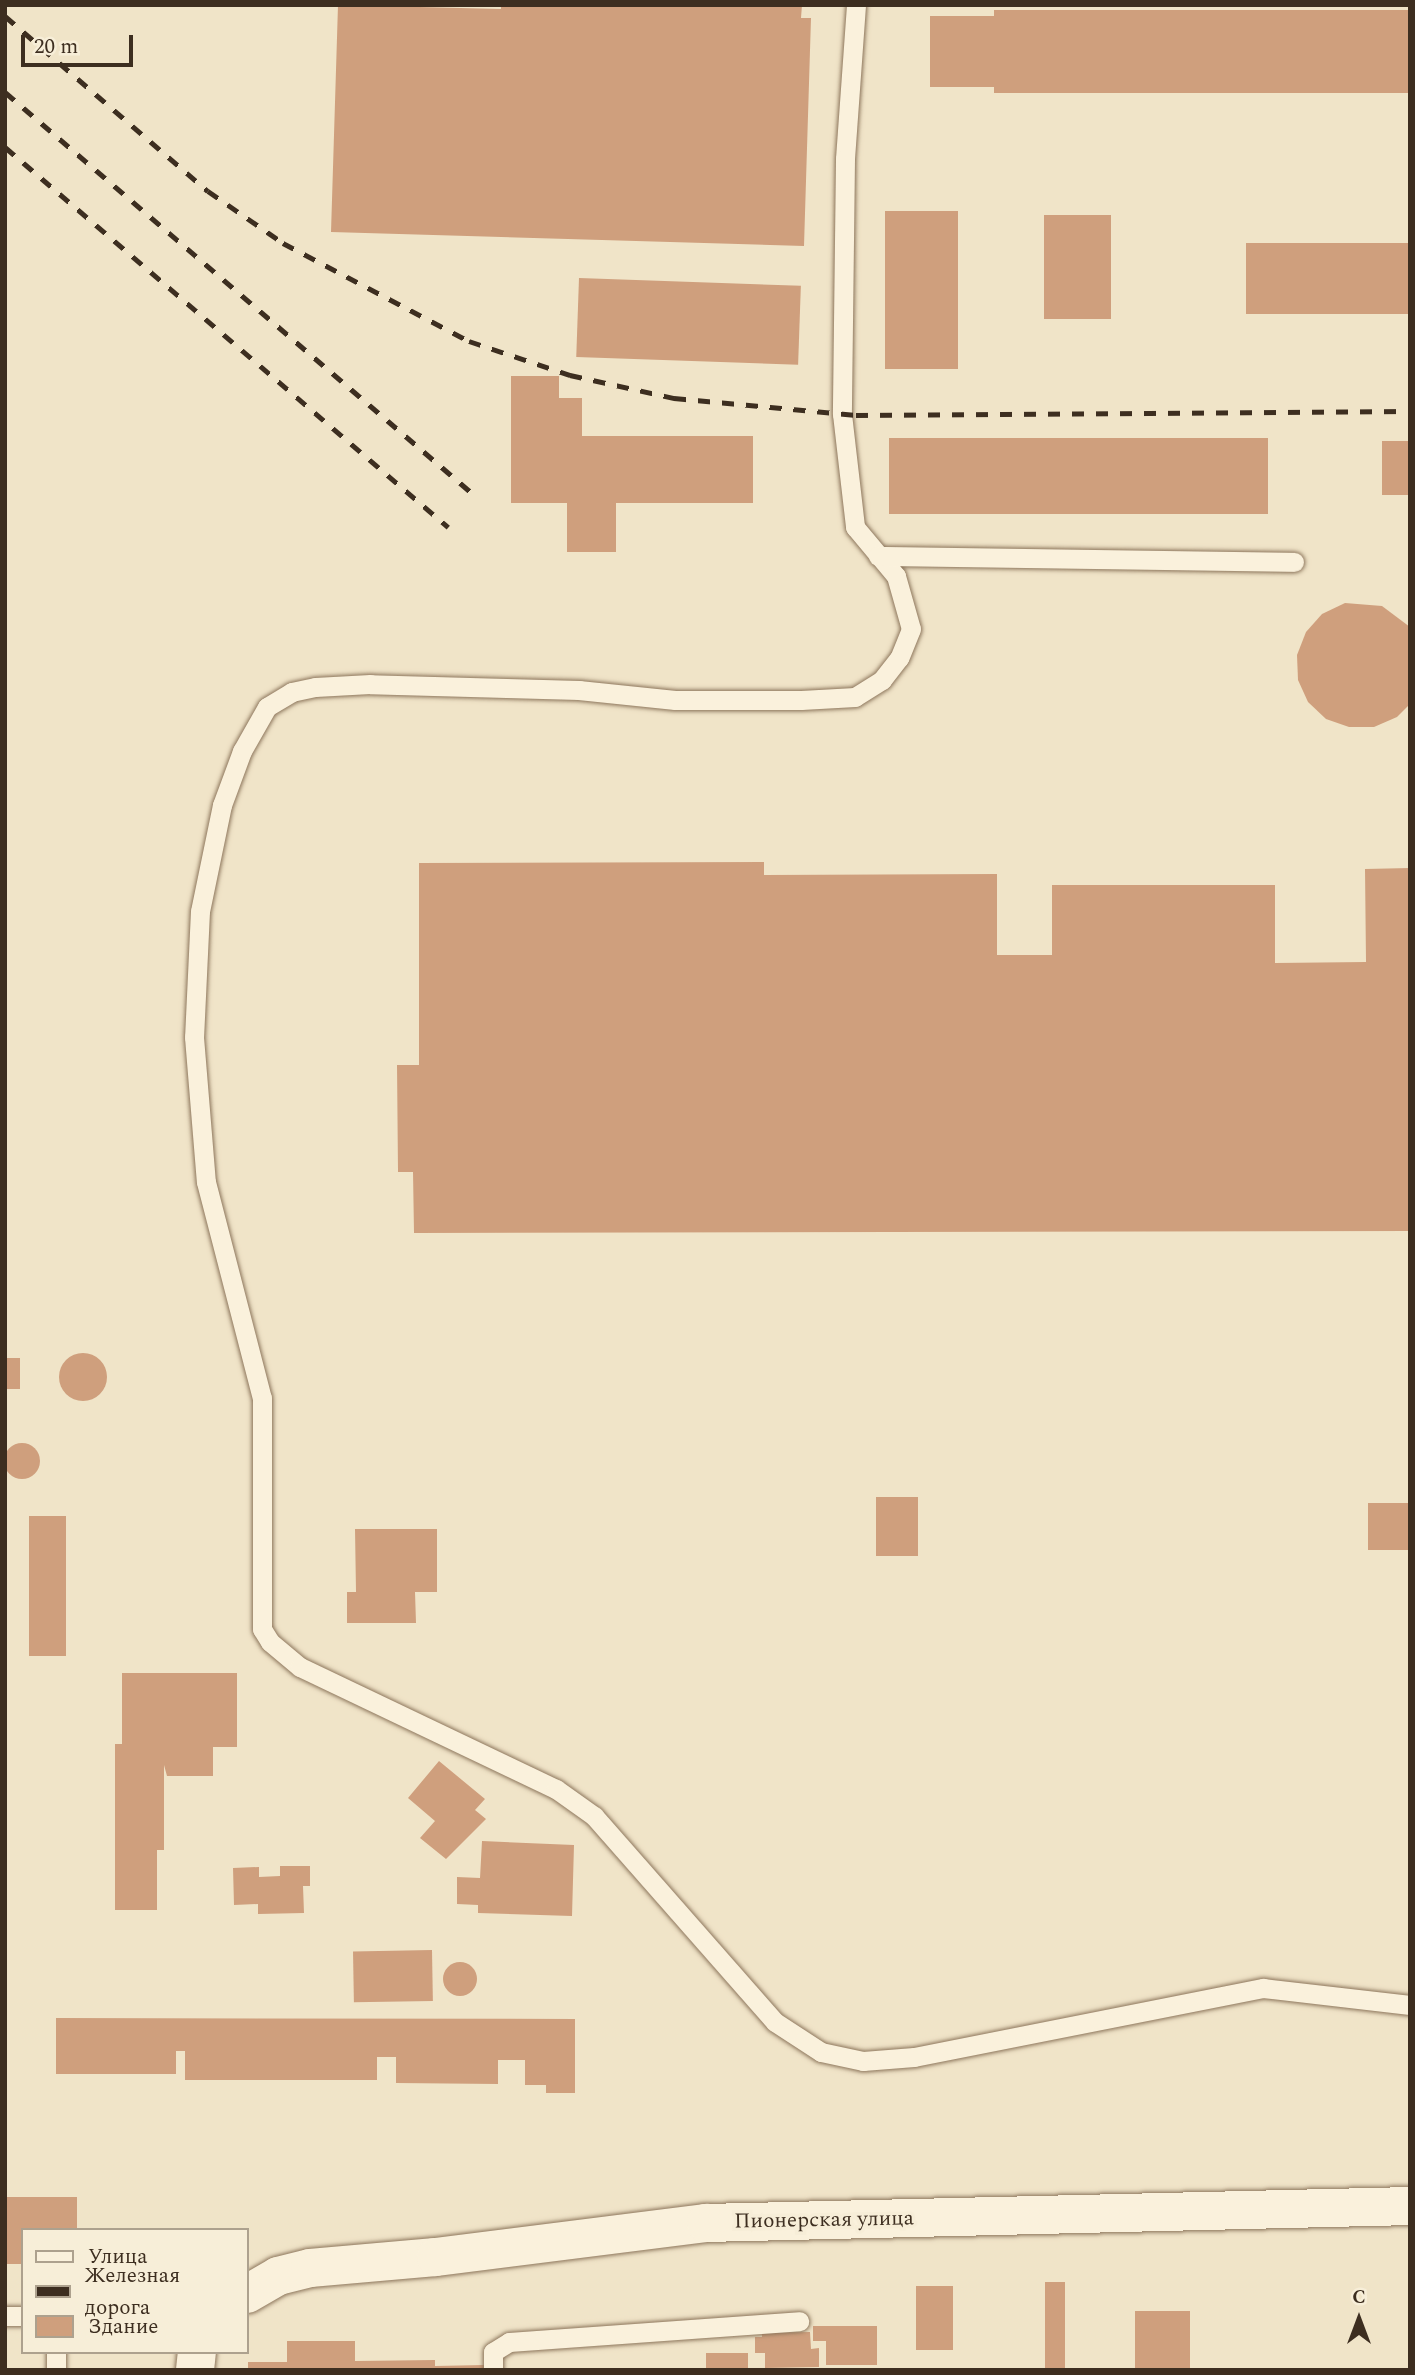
<!DOCTYPE html>
<meta charset="utf-8">
<style>
body{margin:0}
#map{position:relative;width:1415px;height:2375px;overflow:hidden;background:#f0e4c8;font-family:Spectral,serif}
div>[style]{position:absolute}
.building>*{inset:0;background:#cf9f7d;transform-origin:0 0}
.round{border-radius:50%}
.roads{filter:drop-shadow(0 0 2px #8d765c) drop-shadow(0 0 2px #8d765c)}
.service>*{height:19px;margin:-9.5px;padding:0 9.5px;transform-origin:9.5px;border-radius:9.5px;background:#faf1dc}
.minor>*{height:38px;margin:-19px;padding:0 19px;transform-origin:19px;border-radius:19px;background:#faf1dc}
.rail>*{height:5px;margin-top:-2.5px;transform-origin:0;background:repeating-linear-gradient(90deg,#3d2e20 0 12px,transparent 0 24px)}
span{translate:-50% -50%;white-space:nowrap;text-align:center;line-height:1.15;-webkit-text-stroke:7px #f7eed8;paint-order:stroke}
.street-label{font-size:21px;color:#3d2e20}
.frame{position:absolute;inset:0;border:7px solid #3d2e20;pointer-events:none}
.legend{position:absolute;left:21px;top:2228px;width:228px;height:126px;box-sizing:border-box;background:#f7eed8;border:2px solid #ada18e;margin:0;padding:9px 12px;list-style:none;font-size:21px;color:#3d2e20}
.legend li{display:flex;align-items:center;gap:14px;height:35px}
.legend b{width:35px;border:2px solid #ada18e}
.north{position:absolute;left:1324px;top:2284px;width:70px;height:70px;-webkit-text-stroke:5px #f7eed8;paint-order:stroke;rotate:0deg;font-size:19px;font-weight:700;line-height:28px;text-align:center;color:#3d2e20}
.north::after{content:'';display:block;margin:auto;width:24px;height:32px;background:#3d2e20;clip-path:polygon(50% 0,100% 100%,50% 72%,0 100%)}
.scale{position:absolute;left:21px;top:35px;width:112px;height:32px;box-sizing:border-box;border:4px solid #3d2e20;border-top:0;padding-left:9px;font-size:21px;line-height:24px;white-space:nowrap;color:#3d2e20;-webkit-text-stroke:5px #f7eed8;paint-order:stroke}
</style>
<div id="map">
<div class="building">
<div style="clip-path:polygon(338px 5px,501px 9px,501px 5px,802px 5px,801px 18px,811px 18px,804px 246px,331px 232px)"></div>
<div style="clip-path:polygon(994px 10px,1410px 10px,1410px 93px,994px 93px,994px 87px,930px 87px,930px 16px,994px 16px)"></div>
<div style="left:885px;top:211px;width:73px;height:158px"></div>
<div style="left:1044px;top:215px;width:67px;height:104px"></div>
<div style="left:1246px;top:243px;width:164px;height:71px"></div>
<div style="left:579px;top:278px;width:222px;height:79px;rotate:2deg"></div>
<div style="clip-path:polygon(511px 376px,559px 376px,559px 398px,582px 398px,582px 436px,753px 436px,753px 503px,616px 503px,616px 552px,567px 552px,567px 503px,511px 503px)"></div>
<div style="left:889px;top:438px;width:379px;height:76px"></div>
<div style="left:1382px;top:441px;width:28px;height:54px"></div>
<div style="clip-path:polygon(1345px 603px,1382px 606px,1410px 627px,1410px 704px,1397px 717px,1374px 727px,1349px 727px,1326px 719px,1308px 702px,1298px 680px,1297px 655px,1306px 632px,1322px 614px)"></div>
<div style="clip-path:polygon(764px 862px,764px 875px,997px 874px,997px 955px,1052px 955px,1052px 885px,1275px 885px,1275px 963px,1366px 962px,1365px 869px,1410px 868px,1410px 1231px,414px 1233px,413px 1172px,398px 1172px,397px 1065px,419px 1065px,419px 863px)"></div>
<div class="round" style="left:59px;top:1353px;width:48px;height:48px"></div>
<div style="left:5px;top:1358px;width:15px;height:31px"></div>
<div class="round" style="left:4px;top:1443px;width:36px;height:36px"></div>
<div style="left:876px;top:1497px;width:42px;height:59px"></div>
<div style="left:1368px;top:1503px;width:42px;height:47px"></div>
<div style="left:29px;top:1516px;width:37px;height:140px"></div>
<div style="clip-path:polygon(355px 1529px,437px 1529px,437px 1592px,415px 1592px,416px 1623px,347px 1623px,347px 1592px,356px 1592px)"></div>
<div style="clip-path:polygon(122px 1673px,237px 1673px,237px 1747px,213px 1747px,213px 1776px,167px 1776px,164px 1765px,164px 1850px,157px 1850px,157px 1910px,115px 1910px,115px 1744px,122px 1744px)"></div>
<div style="clip-path:polygon(439px 1761px,485px 1799px,475px 1810px,486px 1819px,446px 1859px,420px 1838px,435px 1821px,408px 1798px)"></div>
<div style="clip-path:polygon(482px 1841px,574px 1845px,572px 1916px,478px 1913px,478px 1905px,457px 1904px,457px 1877px,480px 1878px)"></div>
<div style="clip-path:polygon(280px 1866px,310px 1866px,310px 1886px,303px 1886px,304px 1913px,258px 1914px,258px 1904px,234px 1905px,233px 1868px,259px 1867px,259px 1877px,280px 1876px)"></div>
<div style="left:432px;top:1950px;width:51px;height:79px;rotate:89deg"></div>
<div class="round" style="left:443px;top:1962px;width:34px;height:34px"></div>
<div style="clip-path:polygon(56px 2018px,575px 2019px,575px 2093px,546px 2093px,546px 2085px,525px 2085px,525px 2060px,498px 2060px,498px 2084px,396px 2083px,396px 2057px,377px 2057px,377px 2080px,185px 2080px,185px 2051px,176px 2051px,176px 2074px,56px 2074px)"></div>
<div style="clip-path:polygon(5px 2197px,77px 2197px,77px 2230px,23px 2230px,23px 2264px,5px 2264px)"></div>
<div style="left:1045px;top:2282px;width:20px;height:88px"></div>
<div style="left:916px;top:2286px;width:37px;height:64px"></div>
<div style="left:1135px;top:2311px;width:55px;height:59px"></div>
<div style="clip-path:polygon(813px 2326px,877px 2326px,877px 2365px,826px 2365px,826px 2341px,813px 2341px)"></div>
<div style="clip-path:polygon(810px 2332px,811px 2349px,819px 2348px,819px 2367px,765px 2368px,765px 2353px,755px 2353px,755px 2337px,762px 2337px,762px 2333px)"></div>
<div style="clip-path:polygon(287px 2341px,355px 2341px,355px 2361px,435px 2360px,435px 2366px,484px 2365px,484px 2370px,248px 2370px,248px 2362px,287px 2362px)"></div>
<div style="left:706px;top:2353px;width:42px;height:17px"></div>
</div>
<div class="roads">
<div class="service">
<div style="left:856px;top:5px;width:154px;rotate:94.1deg"></div>
<div style="left:845px;top:159px;width:255px;rotate:90.7deg"></div>
<div style="left:842px;top:414px;width:114px;rotate:83.4deg"></div>
<div style="left:855px;top:527px;width:64px;rotate:50.1deg"></div>
<div style="left:896px;top:576px;width:55px;rotate:74.2deg"></div>
<div style="left:911px;top:629px;width:31px;rotate:112deg"></div>
<div style="left:899px;top:658px;width:28px;rotate:128deg"></div>
<div style="left:882px;top:680px;width:32px;rotate:148deg"></div>
<div style="left:855px;top:697px;width:54px;rotate:176.8deg"></div>
<div style="left:801px;top:700px;width:126px;rotate:180deg"></div>
<div style="left:675px;top:700px;width:97px;rotate:-174.1deg"></div>
<div style="left:579px;top:690px;width:209px;rotate:-178.4deg"></div>
<div style="left:370px;top:684px;width:55px;rotate:176.9deg"></div>
<div style="left:315px;top:687px;width:24px;rotate:168deg"></div>
<div style="left:292px;top:692px;width:29px;rotate:149deg"></div>
<div style="left:267px;top:707px;width:51px;rotate:119.6deg"></div>
<div style="left:242px;top:751px;width:58px;rotate:110.3deg"></div>
<div style="left:222px;top:805px;width:108px;rotate:101.7deg"></div>
<div style="left:200px;top:911px;width:126px;rotate:92.7deg"></div>
<div style="left:194px;top:1037px;width:145px;rotate:85.3deg"></div>
<div style="left:206px;top:1182px;width:223px;rotate:75.5deg"></div>
<div style="left:262px;top:1398px;width:231px;rotate:90deg"></div>
<div style="left:262px;top:1629px;width:15px;rotate:58deg"></div>
<div style="left:270px;top:1642px;width:39px;rotate:40deg"></div>
<div style="left:300px;top:1667px;width:284px;rotate:25.5deg"></div>
<div style="left:556px;top:1789px;width:47px;rotate:35.4deg"></div>
<div style="left:594px;top:1816px;width:274px;rotate:48.7deg"></div>
<div style="left:775px;top:2022px;width:55px;rotate:33.1deg"></div>
<div style="left:821px;top:2052px;width:43px;rotate:12.1deg"></div>
<div style="left:863px;top:2061px;width:51px;rotate:-4.5deg"></div>
<div style="left:914px;top:2057px;width:356px;rotate:-11.2deg"></div>
<div style="left:1263px;top:1988px;width:148px;rotate:6.6deg"></div>
<div style="left:878px;top:556px;width:416px;rotate:0.8deg"></div>
<div style="left:5px;top:2316px;width:18px"></div>
<div style="left:56px;top:2352px;width:18px;rotate:90deg"></div>
<div style="left:493px;top:2370px;width:18px;rotate:-90deg"></div>
<div style="left:493px;top:2352px;width:19px;rotate:-32deg"></div>
<div style="left:509px;top:2342px;width:291px;rotate:-4.1deg"></div>
</div>
<div class="minor">
<div style="left:247px;top:2294px;width:36px;rotate:-30deg"></div>
<div style="left:278px;top:2276px;width:33px;rotate:-14deg"></div>
<div style="left:310px;top:2268px;width:126px;rotate:-5deg"></div>
<div style="left:436px;top:2257px;width:272px;rotate:-7.2deg"></div>
<div style="left:706px;top:2223px;width:704px;rotate:-1.38deg"></div>
<div style="left:195px;top:2370px;width:18px;rotate:-84deg"></div>
</div>
</div>
<div class="rail">
<div style="left:5px;top:16px;width:268px;rotate:40.8deg"></div>
<div style="left:208px;top:191px;width:91px;rotate:34.7deg"></div>
<div style="left:283px;top:243px;width:210px;rotate:27.8deg"></div>
<div style="left:469px;top:341px;width:107px;rotate:18.6deg"></div>
<div style="left:570px;top:375px;width:107px;rotate:12.5deg"></div>
<div style="left:674px;top:398px;width:183px;rotate:5.3deg"></div>
<div style="left:856px;top:415px;width:554px;rotate:-0.41deg"></div>
<div style="left:5px;top:92px;width:617px;rotate:40.66deg"></div>
<div style="left:5px;top:147px;width:584px;rotate:40.62deg"></div>
</div>
<div class="street-label">
<span style="left:824px;top:2220px;rotate:-1deg">Пионерская улица</span>
</div>
<div class="frame"></div>
<ul class="legend">
<li><b style="height:9px;background:#faf1dc"></b>Улица</li>
<li><b style="height:9px;background:#3d2e20"></b>Железная дорога</li>
<li><b style="height:19px;background:#cf9f7d"></b>Здание</li>
</ul>
<div class="north">С</div>
<div class="scale">20 m</div>
</div>
